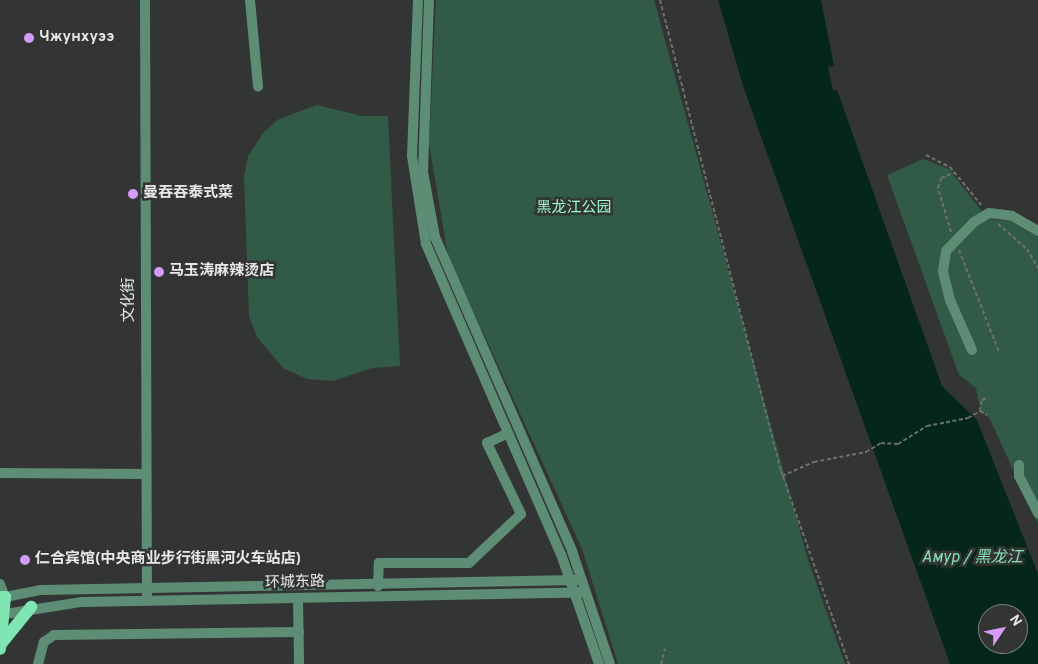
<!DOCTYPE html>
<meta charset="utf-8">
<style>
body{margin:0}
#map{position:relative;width:1038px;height:664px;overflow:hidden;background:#323533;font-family:Overpass,"Noto Sans SC",sans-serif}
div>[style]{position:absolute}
.green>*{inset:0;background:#315b47}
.water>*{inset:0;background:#052719}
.path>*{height:2px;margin-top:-1px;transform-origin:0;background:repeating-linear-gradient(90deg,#6d6f6e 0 4px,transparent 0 6.5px)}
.minor>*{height:10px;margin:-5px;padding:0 5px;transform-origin:5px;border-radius:5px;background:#5d8d75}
.major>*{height:12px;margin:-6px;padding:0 6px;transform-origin:6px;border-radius:6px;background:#7ee5b3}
.dots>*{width:14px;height:14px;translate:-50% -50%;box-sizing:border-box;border:2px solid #323533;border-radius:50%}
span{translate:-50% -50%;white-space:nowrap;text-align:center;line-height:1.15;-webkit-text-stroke:5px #323533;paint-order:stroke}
.poi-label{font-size:15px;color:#e7e9e8;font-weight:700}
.left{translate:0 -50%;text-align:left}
.park-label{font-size:15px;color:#9cfacb}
.street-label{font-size:15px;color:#e7e9e8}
.water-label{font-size:16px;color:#83e1b3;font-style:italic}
.north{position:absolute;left:978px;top:604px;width:50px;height:50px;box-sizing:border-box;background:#323533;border:1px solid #7a7d7b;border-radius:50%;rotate:56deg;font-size:14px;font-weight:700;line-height:20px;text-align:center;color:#e7e9e8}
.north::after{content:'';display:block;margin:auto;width:18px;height:22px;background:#d59bfa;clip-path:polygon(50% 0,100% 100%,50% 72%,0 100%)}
</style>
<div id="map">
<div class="green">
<div style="clip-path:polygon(436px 0,654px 0,808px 560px,845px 664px,618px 664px,582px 549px,448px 256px,429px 143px)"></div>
<div style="clip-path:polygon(317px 105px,362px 116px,388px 116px,400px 366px,372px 368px,333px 381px,307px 379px,283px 368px,257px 337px,249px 316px,244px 177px,248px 156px,263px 133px,279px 119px)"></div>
<div style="clip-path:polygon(923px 159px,949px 169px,988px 219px,1010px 221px,1038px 237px,1038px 524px,989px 417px,981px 413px,976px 388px,959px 375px,887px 175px)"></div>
</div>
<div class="water">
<div style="clip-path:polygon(evenodd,718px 0,821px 0,834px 66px,828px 67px,833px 90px,837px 90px,942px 386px,977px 420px,1038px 574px,1038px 664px,950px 664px,744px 89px,718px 0,988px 614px,1018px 614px,1018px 644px,988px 644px,988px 614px)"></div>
</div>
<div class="path">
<div style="left:660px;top:0;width:486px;rotate:75.6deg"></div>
<div style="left:781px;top:471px;width:205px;rotate:70.6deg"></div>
<div style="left:926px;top:155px;width:27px;rotate:27deg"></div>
<div style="left:950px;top:167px;width:50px;rotate:50.6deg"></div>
<div style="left:998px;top:224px;width:38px;rotate:41deg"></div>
<div style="left:1027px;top:249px;width:22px;rotate:60deg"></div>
<div style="left:951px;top:232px;width:46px;rotate:-106.5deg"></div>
<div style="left:938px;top:188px;width:10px;rotate:-73deg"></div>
<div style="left:941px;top:178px;width:15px;rotate:-23deg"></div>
<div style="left:959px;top:250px;width:110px;rotate:68.6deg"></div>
<div style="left:980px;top:411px;width:11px;rotate:-80deg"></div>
<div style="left:982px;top:400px;width:7px;rotate:-27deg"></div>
<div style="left:980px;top:411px;width:8px;rotate:30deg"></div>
<div style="left:782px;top:476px;width:35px;rotate:-24deg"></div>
<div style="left:814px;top:462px;width:53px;rotate:-10.9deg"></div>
<div style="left:866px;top:452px;width:17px;rotate:-31deg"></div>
<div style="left:881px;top:443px;width:17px;rotate:3deg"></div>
<div style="left:898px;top:444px;width:34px;rotate:-32deg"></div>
<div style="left:927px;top:426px;width:42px;rotate:-11deg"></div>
<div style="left:968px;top:418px;width:14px;rotate:-30deg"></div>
<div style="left:661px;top:664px;width:16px;rotate:-75deg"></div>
</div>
<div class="minor">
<div style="left:145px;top:0;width:601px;rotate:89.81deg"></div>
<div style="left:250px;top:0;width:87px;rotate:84.7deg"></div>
<div style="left:418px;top:0;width:156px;rotate:92.2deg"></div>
<div style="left:412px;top:156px;width:89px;rotate:81deg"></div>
<div style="left:426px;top:244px;width:338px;rotate:66.5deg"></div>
<div style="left:561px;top:554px;width:116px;rotate:70.9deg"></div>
<div style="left:429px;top:0;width:172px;rotate:92deg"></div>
<div style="left:423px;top:172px;width:66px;rotate:79.5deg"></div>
<div style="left:435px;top:237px;width:343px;rotate:66.4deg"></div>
<div style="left:572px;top:551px;width:119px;rotate:71.4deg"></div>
<div style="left:972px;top:350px;width:55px;rotate:-113.7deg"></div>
<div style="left:950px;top:300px;width:30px;rotate:-104deg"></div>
<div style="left:943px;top:271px;width:20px;rotate:-81deg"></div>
<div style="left:946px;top:251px;width:40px;rotate:-46deg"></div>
<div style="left:974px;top:222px;width:17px;rotate:-31deg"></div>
<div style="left:989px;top:213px;width:23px;rotate:7deg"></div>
<div style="left:1012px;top:216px;width:30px;rotate:30deg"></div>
<div style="left:1019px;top:465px;width:11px;rotate:90deg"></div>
<div style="left:1019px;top:476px;width:42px;rotate:62.8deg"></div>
<div style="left:0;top:473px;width:145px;rotate:0.4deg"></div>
<div style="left:0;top:584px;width:14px;rotate:69deg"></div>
<div style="left:5px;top:597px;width:37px;rotate:-11deg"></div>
<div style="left:41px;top:590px;width:535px;rotate:-1.07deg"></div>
<div style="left:378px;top:586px;width:23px;rotate:-88deg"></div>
<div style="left:379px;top:563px;width:90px"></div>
<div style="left:469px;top:563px;width:71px;rotate:-43.3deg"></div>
<div style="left:521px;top:514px;width:79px;rotate:-115.6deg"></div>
<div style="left:487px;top:443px;width:23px;rotate:-25deg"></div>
<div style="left:298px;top:598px;width:66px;rotate:89.1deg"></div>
<div style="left:5px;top:614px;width:78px;rotate:-8.9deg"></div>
<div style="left:82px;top:602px;width:499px;rotate:-1.1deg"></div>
<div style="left:38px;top:664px;width:23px;rotate:-75deg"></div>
<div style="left:44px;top:642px;width:12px;rotate:-35deg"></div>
<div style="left:54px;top:635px;width:245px;rotate:-0.7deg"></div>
</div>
<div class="major">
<div style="left:0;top:597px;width:5px"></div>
<div style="left:5px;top:597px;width:52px;rotate:95.5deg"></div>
<div style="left:1px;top:644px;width:48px;rotate:-51deg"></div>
</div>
<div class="dots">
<div style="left:29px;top:38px;background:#d59bfa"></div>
<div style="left:133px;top:194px;background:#d59bfa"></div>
<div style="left:159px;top:272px;background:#d59bfa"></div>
<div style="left:25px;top:560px;background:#d59bfa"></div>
</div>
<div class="poi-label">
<span class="left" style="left:39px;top:38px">Чжунхуээ</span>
<span class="left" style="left:143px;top:194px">曼吞吞泰式菜</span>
<span class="left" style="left:169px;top:272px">马玉涛麻辣烫店</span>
<span class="left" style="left:35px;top:560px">仁合宾馆(中央商业步行街黑河火车站店)</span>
</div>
<div class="park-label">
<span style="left:574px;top:209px">黑龙江公园</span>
</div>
<div class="street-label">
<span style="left:130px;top:300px;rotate:-90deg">文化街</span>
<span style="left:295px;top:583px;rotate:-1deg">环城东路</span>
</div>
<div class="water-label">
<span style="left:972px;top:558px">Амур / 黑龙江</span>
</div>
<div class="north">N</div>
</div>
